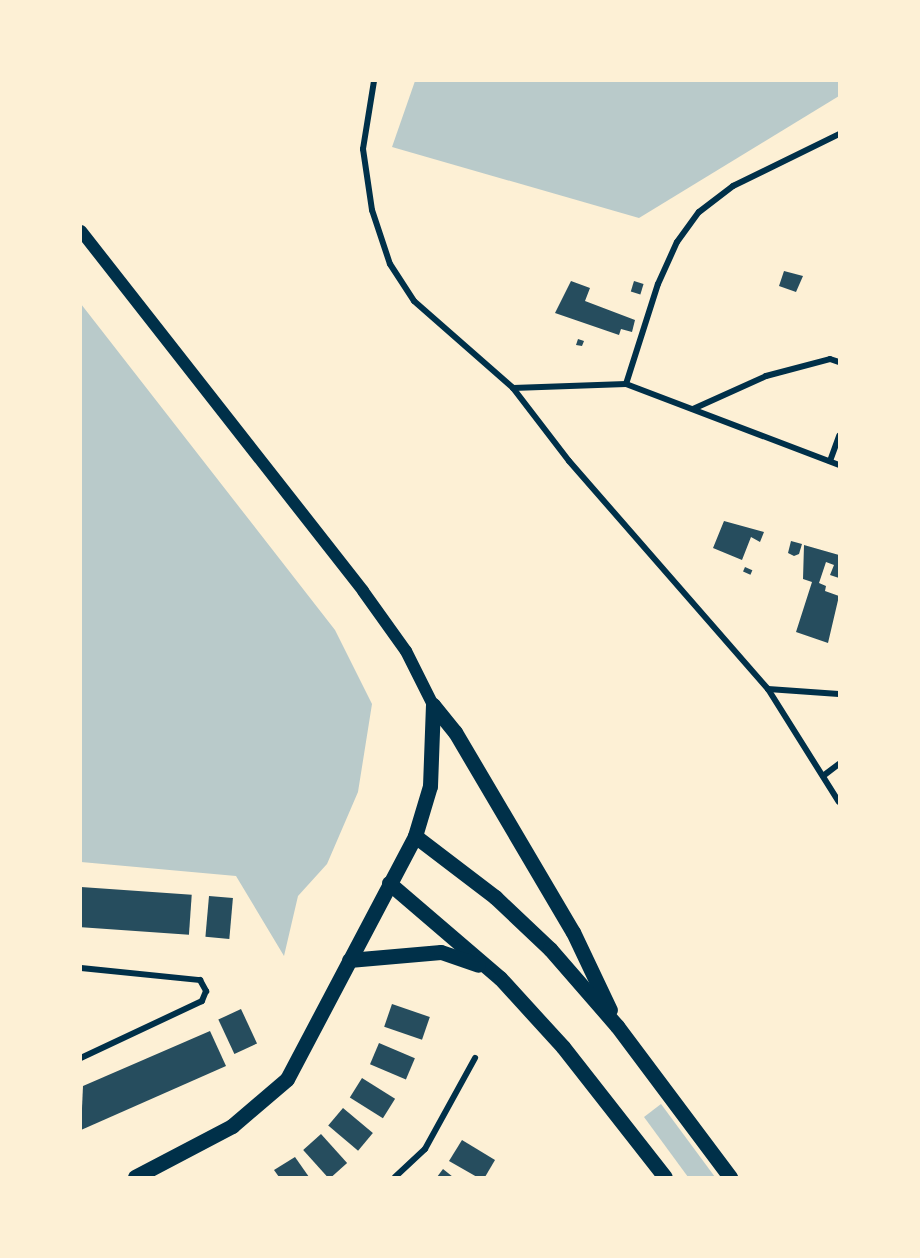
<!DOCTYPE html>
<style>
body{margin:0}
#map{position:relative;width:920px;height:1258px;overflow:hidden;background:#fdf0d5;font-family:"Nunito Sans",sans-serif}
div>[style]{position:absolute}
.green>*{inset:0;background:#b9caca}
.building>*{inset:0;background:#264d5e;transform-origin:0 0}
.minor>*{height:6px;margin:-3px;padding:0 3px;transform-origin:3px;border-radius:3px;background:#003049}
.secondary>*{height:12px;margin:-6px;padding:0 6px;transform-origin:6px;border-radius:6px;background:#003049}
.primary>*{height:15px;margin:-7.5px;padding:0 7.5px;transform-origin:7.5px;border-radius:7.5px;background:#003049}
span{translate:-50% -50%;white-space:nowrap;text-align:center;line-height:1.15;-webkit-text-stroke:4.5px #fdf0d5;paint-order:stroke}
.frame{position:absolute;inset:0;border:82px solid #fdf0d5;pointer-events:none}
</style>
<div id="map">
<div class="green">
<div style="clip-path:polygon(415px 81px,839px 81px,839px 96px,639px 218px,392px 147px)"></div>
<div style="clip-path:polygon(81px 304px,335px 630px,372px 704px,358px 792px,327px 864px,298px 896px,284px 956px,236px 876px,81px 862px)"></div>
<div style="clip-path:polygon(661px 1104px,715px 1177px,688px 1177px,644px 1117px)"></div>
</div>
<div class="building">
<div style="clip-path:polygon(784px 271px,803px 276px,796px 292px,779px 286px)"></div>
<div style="clip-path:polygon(571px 281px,590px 288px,585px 301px,635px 320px,632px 332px,621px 329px,619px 335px,555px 313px)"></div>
<div style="left:634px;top:281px;width:10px;height:11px;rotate:17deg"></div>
<div style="clip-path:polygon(578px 339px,584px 341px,582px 346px,576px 345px)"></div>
<div style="clip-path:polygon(724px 521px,764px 532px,760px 542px,751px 537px,742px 560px,713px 548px)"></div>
<div style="clip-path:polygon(791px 541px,802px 544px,799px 554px,794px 556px,788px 553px)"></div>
<div style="clip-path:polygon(804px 545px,839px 555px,839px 578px,830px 575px,834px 565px,826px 562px,819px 583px,826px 586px,825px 591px,839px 596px,828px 643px,796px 632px,812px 582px,803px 579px)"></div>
<div style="left:745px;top:567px;width:8px;height:5px;rotate:23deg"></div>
<div style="left:81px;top:887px;width:111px;height:40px;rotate:4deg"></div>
<div style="left:209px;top:896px;width:24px;height:41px;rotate:5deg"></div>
<div style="left:392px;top:1004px;width:40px;height:24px;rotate:19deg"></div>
<div style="left:241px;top:1009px;width:38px;height:25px;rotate:65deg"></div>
<div style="clip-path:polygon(210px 1031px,226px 1066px,81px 1130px,83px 1086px)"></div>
<div style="left:379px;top:1043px;width:39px;height:23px;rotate:23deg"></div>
<div style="left:362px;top:1078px;width:39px;height:23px;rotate:32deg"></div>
<div style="left:343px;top:1108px;width:39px;height:23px;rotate:40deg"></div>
<div style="left:321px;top:1134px;width:39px;height:24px;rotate:48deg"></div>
<div style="clip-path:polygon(462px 1140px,495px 1160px,485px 1177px,477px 1177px,449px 1161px)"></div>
<div style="clip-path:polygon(295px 1157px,309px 1177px,279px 1177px,274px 1170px)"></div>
<div style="clip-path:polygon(443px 1169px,453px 1177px,437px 1177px)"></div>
</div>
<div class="minor">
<div style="left:374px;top:81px;width:69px;rotate:99.2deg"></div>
<div style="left:363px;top:149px;width:62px;rotate:81.6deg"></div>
<div style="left:372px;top:210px;width:57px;rotate:71.6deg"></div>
<div style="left:390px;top:264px;width:44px;rotate:57deg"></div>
<div style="left:414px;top:301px;width:132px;rotate:41.3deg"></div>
<div style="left:513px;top:388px;width:92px;rotate:52.5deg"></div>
<div style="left:569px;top:461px;width:303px;rotate:48.9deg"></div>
<div style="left:768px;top:689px;width:133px;rotate:57.9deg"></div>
<div style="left:626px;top:384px;width:105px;rotate:-72.3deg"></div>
<div style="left:658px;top:284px;width:46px;rotate:-65.7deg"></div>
<div style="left:677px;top:242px;width:37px;rotate:-54deg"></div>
<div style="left:699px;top:212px;width:43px;rotate:-37.4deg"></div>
<div style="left:733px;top:186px;width:118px;rotate:-26.1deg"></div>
<div style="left:513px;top:388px;width:113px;rotate:-2deg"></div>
<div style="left:626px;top:384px;width:228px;rotate:20.8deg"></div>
<div style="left:693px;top:409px;width:80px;rotate:-24.3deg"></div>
<div style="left:766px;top:376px;width:66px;rotate:-14.9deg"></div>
<div style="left:830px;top:359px;width:9px;rotate:18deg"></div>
<div style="left:830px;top:461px;width:27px;rotate:-70deg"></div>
<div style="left:768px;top:689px;width:71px;rotate:4deg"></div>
<div style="left:823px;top:776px;width:20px;rotate:-37deg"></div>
<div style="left:81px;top:968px;width:120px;rotate:5.8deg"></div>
<div style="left:200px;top:980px;width:13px;rotate:61deg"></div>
<div style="left:206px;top:991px;width:11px;rotate:112deg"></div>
<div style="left:202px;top:1001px;width:134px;rotate:154.8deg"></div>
<div style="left:395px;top:1177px;width:41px;rotate:-43deg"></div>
<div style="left:425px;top:1149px;width:104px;rotate:-61.2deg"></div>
</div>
<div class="secondary">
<div style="left:81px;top:231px;width:457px;rotate:51.9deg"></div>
<div style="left:363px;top:591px;width:74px;rotate:54.4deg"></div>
<div style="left:406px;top:651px;width:60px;rotate:63.4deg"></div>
</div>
<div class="primary">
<div style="left:433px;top:705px;width:35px;rotate:51deg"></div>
<div style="left:455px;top:732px;width:232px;rotate:59.5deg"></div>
<div style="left:573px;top:932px;width:86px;rotate:64.6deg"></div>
<div style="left:415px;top:836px;width:101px;rotate:37.3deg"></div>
<div style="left:495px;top:897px;width:76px;rotate:43.4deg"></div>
<div style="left:550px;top:949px;width:102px;rotate:49deg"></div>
<div style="left:617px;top:1026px;width:189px;rotate:53.2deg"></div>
<div style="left:389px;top:883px;width:146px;rotate:40.6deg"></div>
<div style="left:500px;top:978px;width:93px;rotate:47.6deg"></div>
<div style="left:563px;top:1047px;width:165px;rotate:51.9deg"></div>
<div style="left:349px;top:960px;width:92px;rotate:-5deg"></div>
<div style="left:441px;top:952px;width:39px;rotate:19deg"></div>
<div style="left:135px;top:1177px;width:110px;rotate:-27.7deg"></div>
<div style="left:232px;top:1126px;width:72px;rotate:-40.5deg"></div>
<div style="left:287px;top:1079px;width:275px;rotate:-62.2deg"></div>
<div style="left:415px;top:836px;width:52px;rotate:-73.3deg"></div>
<div style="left:430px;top:786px;width:81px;rotate:-87.9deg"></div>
</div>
<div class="frame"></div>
</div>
